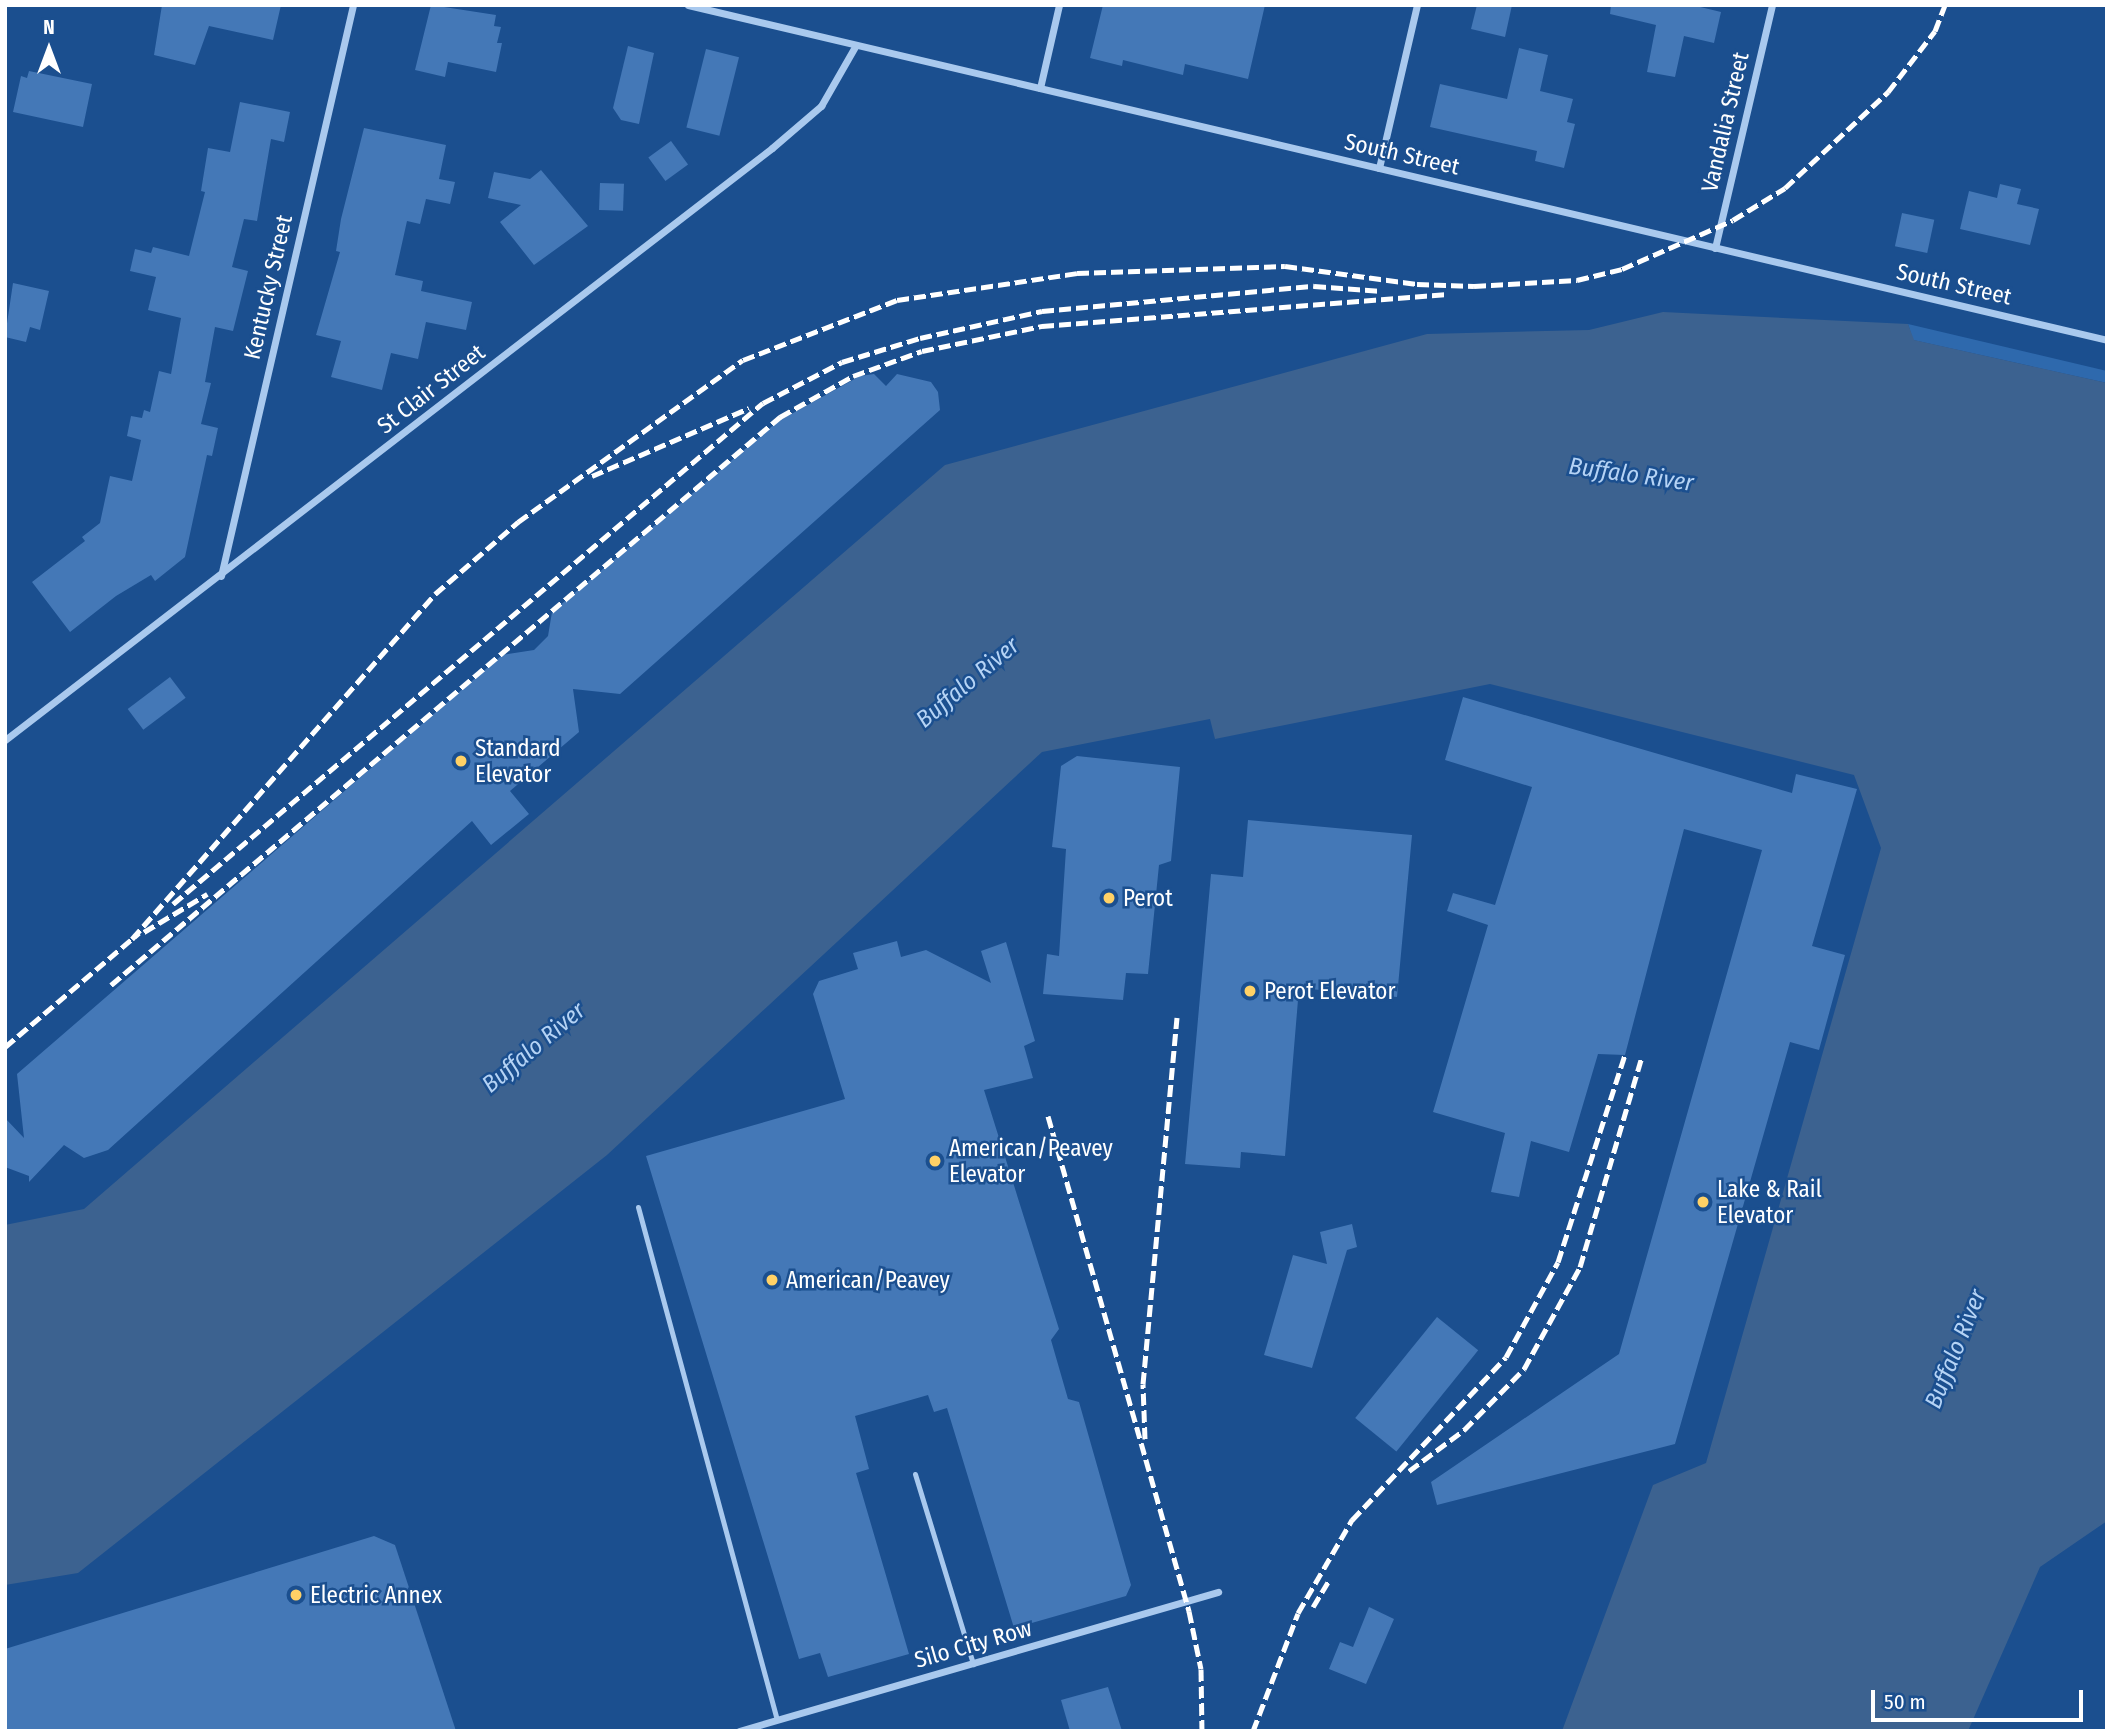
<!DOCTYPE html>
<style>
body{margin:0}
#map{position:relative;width:2112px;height:1736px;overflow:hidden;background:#1b4f8f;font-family:"Fira Sans Condensed",sans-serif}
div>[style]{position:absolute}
.green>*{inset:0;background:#2e69ad}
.water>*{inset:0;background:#3c6290}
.building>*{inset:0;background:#4478b7;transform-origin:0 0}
.service>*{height:5px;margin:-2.5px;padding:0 2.5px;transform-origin:2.5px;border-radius:2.5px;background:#a9c9ee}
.minor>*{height:7px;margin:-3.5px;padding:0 3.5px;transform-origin:3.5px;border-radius:3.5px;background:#a9c9ee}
.rail>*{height:5px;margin-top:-2.5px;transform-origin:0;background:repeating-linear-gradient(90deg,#fff 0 12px,transparent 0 17px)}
.dots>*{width:19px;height:19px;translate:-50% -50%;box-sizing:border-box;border:4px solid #1b4f8f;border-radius:50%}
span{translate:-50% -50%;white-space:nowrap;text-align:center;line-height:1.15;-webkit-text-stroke:5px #1b4f8f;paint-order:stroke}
.street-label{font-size:23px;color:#fff}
.poi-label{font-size:23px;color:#fff}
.left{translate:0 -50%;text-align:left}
.water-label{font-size:24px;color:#b5d3f5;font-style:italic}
.frame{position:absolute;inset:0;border:7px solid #fff;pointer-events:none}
.north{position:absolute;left:14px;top:14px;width:70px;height:70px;-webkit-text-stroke:5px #1b4f8f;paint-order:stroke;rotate:0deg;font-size:19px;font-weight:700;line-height:28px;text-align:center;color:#fff}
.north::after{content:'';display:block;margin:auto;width:24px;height:32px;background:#fff;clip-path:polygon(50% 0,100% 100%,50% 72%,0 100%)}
.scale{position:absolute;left:1871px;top:1690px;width:212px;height:32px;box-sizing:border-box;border:4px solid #fff;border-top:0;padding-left:9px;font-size:21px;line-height:24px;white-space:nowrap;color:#fff;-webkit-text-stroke:5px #1b4f8f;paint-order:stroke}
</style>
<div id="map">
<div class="green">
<div style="clip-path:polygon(1908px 324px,2107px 371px,2107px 383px,1913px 340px)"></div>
</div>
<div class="water">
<div style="clip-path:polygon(1663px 312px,1908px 324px,1914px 340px,2107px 383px,2107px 1521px,2040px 1567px,1968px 1731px,1562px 1731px,1653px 1485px,1706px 1463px,1881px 848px,1854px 775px,1490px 684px,1215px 739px,1210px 719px,1042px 752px,607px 1155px,78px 1573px,5px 1585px,5px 1225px,84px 1209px,945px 465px,1427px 334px,1589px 330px)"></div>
</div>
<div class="building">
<div style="clip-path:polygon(162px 5px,281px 5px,273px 40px,209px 26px,195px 65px,154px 55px)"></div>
<div style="clip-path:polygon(431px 5px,496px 15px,494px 26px,501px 27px,497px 43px,502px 43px,496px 72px,448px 62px,445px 77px,415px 70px)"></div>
<div style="clip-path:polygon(1103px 5px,1265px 5px,1248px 79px,1185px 64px,1183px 75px,1123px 60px,1122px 66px,1090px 58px)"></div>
<div style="clip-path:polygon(1477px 5px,1512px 5px,1505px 37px,1471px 29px)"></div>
<div style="clip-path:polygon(1611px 5px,1692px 5px,1721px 12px,1714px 43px,1684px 36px,1675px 77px,1647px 72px,1656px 25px,1610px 14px)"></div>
<div style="clip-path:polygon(628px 46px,654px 53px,639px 124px,621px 120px,613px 108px)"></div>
<div style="clip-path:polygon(1519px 48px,1548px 55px,1540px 91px,1573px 99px,1567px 122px,1575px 124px,1564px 168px,1535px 161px,1537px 151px,1430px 127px,1440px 84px,1507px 99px)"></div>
<div style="left:706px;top:49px;width:34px;height:81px;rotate:14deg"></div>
<div style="clip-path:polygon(29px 71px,92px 84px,83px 127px,13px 112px,21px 76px,27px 78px)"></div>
<div style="clip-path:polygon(240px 102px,290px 112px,284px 142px,271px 139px,257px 221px,244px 219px,232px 267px,248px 271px,233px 331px,215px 327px,205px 382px,211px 383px,201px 424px,218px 428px,212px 456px,207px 455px,185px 557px,155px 581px,151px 575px,116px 596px,70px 632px,32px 582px,85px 541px,82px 537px,100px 523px,110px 476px,132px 481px,141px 440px,127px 436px,131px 416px,142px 418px,144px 410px,150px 412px,159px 371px,171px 374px,181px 318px,148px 310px,156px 277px,130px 271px,135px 249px,151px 253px,153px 247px,189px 256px,205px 192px,201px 191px,208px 148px,230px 152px)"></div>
<div style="clip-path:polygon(364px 128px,446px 145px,439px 179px,455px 182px,450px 204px,426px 199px,420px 224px,407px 221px,395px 275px,423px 281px,421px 291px,472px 302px,466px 330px,426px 322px,418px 359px,391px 353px,382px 390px,331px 377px,341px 341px,316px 335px,340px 252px,336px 251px,341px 219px)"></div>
<div style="left:671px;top:141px;width:29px;height:28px;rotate:54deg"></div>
<div style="clip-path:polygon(541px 170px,588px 226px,534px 265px,500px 222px,521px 205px,488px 198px,494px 172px,530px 179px)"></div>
<div style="left:600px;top:183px;width:24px;height:27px;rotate:2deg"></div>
<div style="clip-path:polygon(2000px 184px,2021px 189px,2017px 204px,2039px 209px,2030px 245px,1960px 229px,1969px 191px,1997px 198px)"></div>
<div style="left:1902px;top:213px;width:33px;height:34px;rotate:12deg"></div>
<div style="clip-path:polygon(13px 283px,49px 291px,40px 330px,30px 327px,26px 342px,5px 337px)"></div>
<div style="clip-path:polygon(874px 374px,886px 386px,897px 374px,931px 382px,938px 392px,940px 410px,620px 694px,573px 689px,579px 732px,510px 791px,529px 814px,491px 845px,472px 821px,108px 1150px,84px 1158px,64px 1145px,29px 1182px,29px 1176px,5px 1167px,5px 1118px,24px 1138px,17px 1074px,502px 655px,534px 650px,548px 636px,552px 612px,777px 422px,860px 376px)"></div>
<div style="left:170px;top:677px;width:26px;height:53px;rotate:53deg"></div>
<div style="clip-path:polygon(1463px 697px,1792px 793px,1796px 774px,1857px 789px,1812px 946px,1845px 955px,1819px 1050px,1790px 1042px,1675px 1444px,1437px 1505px,1431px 1482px,1619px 1354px,1762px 850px,1684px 829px,1625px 1055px,1598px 1054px,1569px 1152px,1531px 1141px,1519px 1197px,1491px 1192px,1505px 1133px,1433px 1112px,1488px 925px,1447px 911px,1453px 893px,1495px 905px,1532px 787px,1445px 760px)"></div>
<div style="clip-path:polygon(1077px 756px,1180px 767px,1171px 861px,1159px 865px,1148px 974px,1126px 973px,1123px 1000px,1043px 994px,1047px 954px,1059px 956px,1066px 849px,1052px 847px,1061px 766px)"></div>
<div style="clip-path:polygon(1248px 820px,1412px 835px,1397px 997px,1299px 988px,1285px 1156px,1241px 1152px,1240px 1168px,1185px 1164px,1211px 874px,1243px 877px)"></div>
<div style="clip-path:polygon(897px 941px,901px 957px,926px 950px,991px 983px,981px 951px,1006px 942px,1035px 1041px,1024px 1046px,1033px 1078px,984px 1090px,1059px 1329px,1051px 1340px,1068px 1399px,1079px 1402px,1131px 1585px,1126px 1596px,1014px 1628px,947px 1408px,934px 1412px,928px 1395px,855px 1416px,869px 1469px,856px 1473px,909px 1654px,828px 1677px,820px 1653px,799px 1659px,646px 1156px,845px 1099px,813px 994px,819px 981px,858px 969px,853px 953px)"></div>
<div style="clip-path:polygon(1352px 1224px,1357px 1247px,1347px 1250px,1312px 1368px,1264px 1355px,1293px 1255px,1327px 1264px,1320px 1232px)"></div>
<div style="left:1437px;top:1317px;width:53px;height:130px;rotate:39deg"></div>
<div style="clip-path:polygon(374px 1536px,395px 1545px,456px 1731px,5px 1731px,5px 1649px)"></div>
<div style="clip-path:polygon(1369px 1607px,1394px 1619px,1366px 1684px,1329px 1669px,1340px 1642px,1353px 1647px)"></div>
<div style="clip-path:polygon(1108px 1687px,1122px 1731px,1070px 1731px,1061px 1700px)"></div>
</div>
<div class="service">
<div style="left:638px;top:1207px;width:531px;rotate:74.84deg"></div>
<div style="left:915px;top:1474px;width:199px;rotate:73deg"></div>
</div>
<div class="minor">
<div style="left:688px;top:5px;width:1458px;rotate:13.28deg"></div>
<div style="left:1040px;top:88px;width:85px;rotate:-77.1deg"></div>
<div style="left:1379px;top:168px;width:167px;rotate:-76.9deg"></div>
<div style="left:1715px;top:248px;width:250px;rotate:-76.8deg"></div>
<div style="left:221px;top:576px;width:586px;rotate:-76.98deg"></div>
<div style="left:5px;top:740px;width:969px;rotate:-37.66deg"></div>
<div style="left:772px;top:148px;width:65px;rotate:-40.6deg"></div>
<div style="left:821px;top:106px;width:70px;rotate:-60.2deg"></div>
<div style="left:739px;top:1731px;width:499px;rotate:-16.2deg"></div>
</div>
<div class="rail">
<div style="left:592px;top:476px;width:171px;rotate:-23.4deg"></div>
<div style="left:173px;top:904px;width:774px;rotate:-40.34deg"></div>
<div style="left:763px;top:403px;width:89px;rotate:-27.4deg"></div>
<div style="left:842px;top:362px;width:82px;rotate:-17.1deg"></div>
<div style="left:920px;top:338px;width:125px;rotate:-12.5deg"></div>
<div style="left:1042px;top:311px;width:273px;rotate:-5.3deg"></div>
<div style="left:1314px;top:286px;width:68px;rotate:4.2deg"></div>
<div style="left:144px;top:932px;width:74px;rotate:-31.1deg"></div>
<div style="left:132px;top:939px;width:459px;rotate:-48.7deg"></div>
<div style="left:435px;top:594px;width:110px;rotate:-40.9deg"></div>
<div style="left:518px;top:522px;width:277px;rotate:-35.8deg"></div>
<div style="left:743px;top:360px;width:165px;rotate:-21.3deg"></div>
<div style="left:897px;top:300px;width:182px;rotate:-8.5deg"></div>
<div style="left:1077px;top:273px;width:208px;rotate:-1.9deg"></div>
<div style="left:1285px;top:266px;width:133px;rotate:7.8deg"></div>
<div style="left:1417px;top:284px;width:57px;rotate:2deg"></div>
<div style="left:1474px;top:286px;width:103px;rotate:-3.3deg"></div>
<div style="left:1577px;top:280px;width:46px;rotate:-13.7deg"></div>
<div style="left:1622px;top:269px;width:121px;rotate:-23.8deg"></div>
<div style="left:1733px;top:220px;width:61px;rotate:-31.6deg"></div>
<div style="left:1785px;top:188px;width:141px;rotate:-43deg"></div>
<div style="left:1888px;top:92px;width:77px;rotate:-52.4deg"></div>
<div style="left:1935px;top:31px;width:28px;rotate:-69deg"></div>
<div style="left:111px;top:985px;width:878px;rotate:-40.33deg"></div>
<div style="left:780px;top:417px;width:84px;rotate:-29.3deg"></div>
<div style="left:853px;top:376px;width:73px;rotate:-19.9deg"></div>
<div style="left:922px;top:351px;width:123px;rotate:-11.8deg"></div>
<div style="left:1042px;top:326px;width:407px;rotate:-4.5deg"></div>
<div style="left:5px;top:1047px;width:176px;rotate:-40.4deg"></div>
<div style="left:1048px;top:1116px;width:515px;rotate:74.1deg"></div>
<div style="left:1189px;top:1611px;width:59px;rotate:78.3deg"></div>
<div style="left:1201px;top:1669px;width:62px;rotate:89.1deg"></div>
<div style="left:1145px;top:1439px;width:55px;rotate:-92.1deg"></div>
<div style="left:1143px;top:1384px;width:368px;rotate:-84.7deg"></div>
<div style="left:1409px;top:1471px;width:69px;rotate:-36.7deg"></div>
<div style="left:1464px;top:1430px;width:86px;rotate:-45.5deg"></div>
<div style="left:1524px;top:1369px;width:116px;rotate:-61.2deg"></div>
<div style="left:1580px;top:1267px;width:220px;rotate:-73.6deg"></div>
<div style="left:1313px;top:1607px;width:33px;rotate:-59deg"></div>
<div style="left:1253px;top:1731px;width:126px;rotate:-69.1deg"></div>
<div style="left:1298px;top:1613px;width:108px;rotate:-59.9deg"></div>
<div style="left:1352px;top:1520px;width:224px;rotate:-46.6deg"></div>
<div style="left:1506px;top:1357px;width:108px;rotate:-61.3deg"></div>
<div style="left:1558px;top:1262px;width:218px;rotate:-72.1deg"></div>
</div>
<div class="dots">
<div style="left:461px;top:761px;background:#ffd166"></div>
<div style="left:1109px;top:898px;background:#ffd166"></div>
<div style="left:1250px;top:991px;background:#ffd166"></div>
<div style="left:935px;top:1161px;background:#ffd166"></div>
<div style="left:1703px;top:1202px;background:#ffd166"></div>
<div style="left:772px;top:1280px;background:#ffd166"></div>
<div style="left:296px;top:1595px;background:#ffd166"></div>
</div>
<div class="street-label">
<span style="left:1725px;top:122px;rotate:-77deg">Vandalia Street</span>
<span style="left:1402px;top:154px;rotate:13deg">South Street</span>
<span style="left:1954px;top:284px;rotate:13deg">South Street</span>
<span style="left:268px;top:287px;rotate:-77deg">Kentucky Street</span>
<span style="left:431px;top:389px;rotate:-38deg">St Clair Street</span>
<span style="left:973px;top:1644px;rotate:-16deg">Silo City Row</span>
</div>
<div class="poi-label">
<span class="left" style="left:475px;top:761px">Standard<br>Elevator</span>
<span class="left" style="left:1123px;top:898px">Perot</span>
<span class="left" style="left:1264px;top:991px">Perot Elevator</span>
<span class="left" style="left:949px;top:1161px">American/Peavey<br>Elevator</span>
<span class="left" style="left:1717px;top:1202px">Lake &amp; Rail<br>Elevator</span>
<span class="left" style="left:786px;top:1280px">American/Peavey</span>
<span class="left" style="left:310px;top:1595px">Electric Annex</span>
</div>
<div class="water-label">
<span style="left:1631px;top:475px;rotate:8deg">Buffalo River</span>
<span style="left:968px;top:683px;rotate:-40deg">Buffalo River</span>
<span style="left:534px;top:1048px;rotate:-40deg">Buffalo River</span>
<span style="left:1956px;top:1349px;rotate:-68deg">Buffalo River</span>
</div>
<div class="frame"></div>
<div class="north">N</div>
<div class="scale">50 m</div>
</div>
